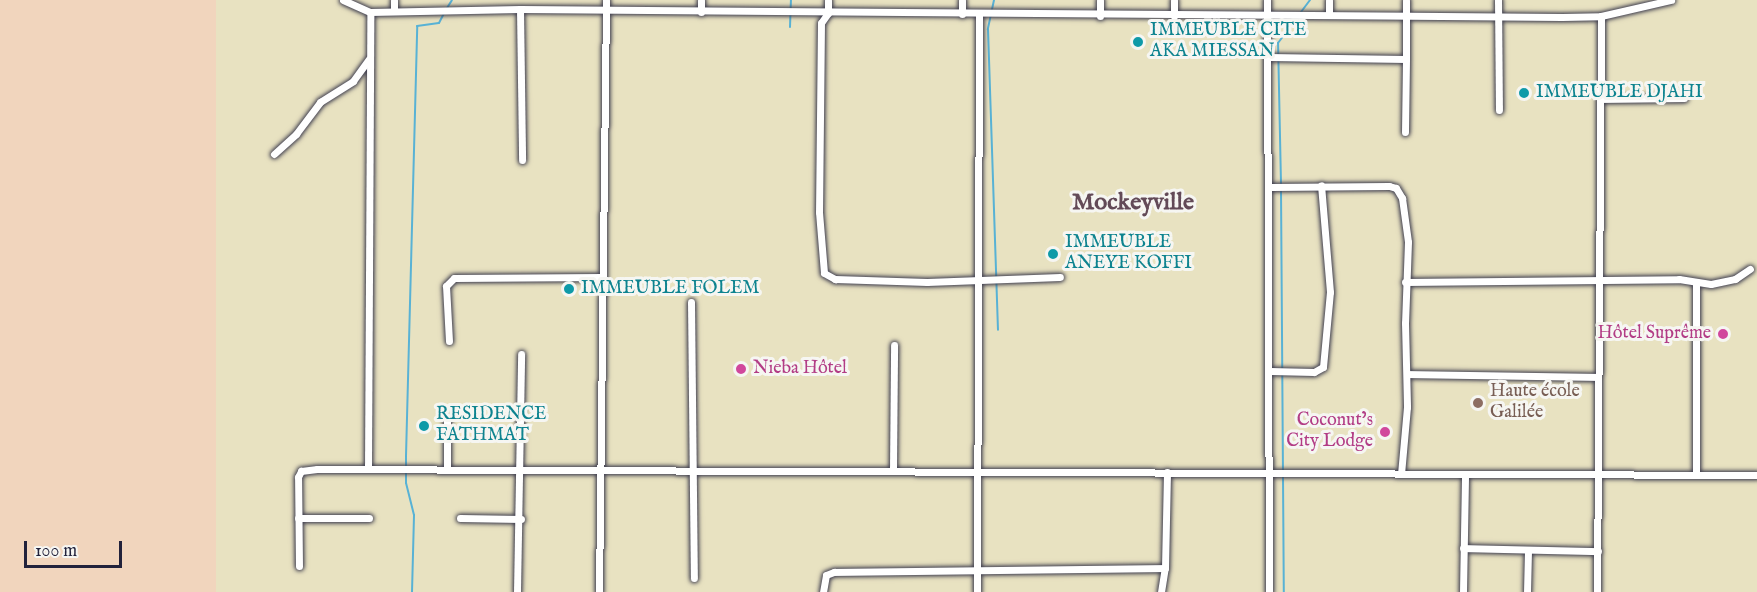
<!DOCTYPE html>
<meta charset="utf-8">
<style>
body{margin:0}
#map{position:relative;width:1757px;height:592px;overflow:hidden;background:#e8e2c1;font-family:"IM FELL English",serif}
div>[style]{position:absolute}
.built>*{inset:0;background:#f1d5bd;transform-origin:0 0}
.stream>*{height:2px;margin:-1px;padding:0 1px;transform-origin:1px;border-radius:1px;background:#58b2d5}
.roads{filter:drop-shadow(0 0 2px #403f4f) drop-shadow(0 0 2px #403f4f)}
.street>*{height:7px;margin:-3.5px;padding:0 3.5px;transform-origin:3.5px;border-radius:3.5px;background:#fff}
.dots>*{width:16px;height:16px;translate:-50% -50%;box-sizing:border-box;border:3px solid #f6f6f2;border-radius:50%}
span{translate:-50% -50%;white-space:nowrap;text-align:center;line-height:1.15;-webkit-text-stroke:6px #f6f6f2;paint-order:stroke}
.culture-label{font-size:18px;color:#0d838f}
.left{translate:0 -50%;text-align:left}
.hotel-label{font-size:18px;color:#b23c85}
.right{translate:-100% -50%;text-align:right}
.education-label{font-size:18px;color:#785e54}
.district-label{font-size:24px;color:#634a57;font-weight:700}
.scale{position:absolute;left:24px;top:541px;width:98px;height:27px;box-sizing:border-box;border:3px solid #22223b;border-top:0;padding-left:8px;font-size:18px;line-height:21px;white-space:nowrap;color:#22223b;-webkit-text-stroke:4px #f6f6f2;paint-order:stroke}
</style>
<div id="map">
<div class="built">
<div style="left:0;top:0;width:216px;height:592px"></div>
</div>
<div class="stream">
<div style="left:994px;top:0;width:30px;rotate:102deg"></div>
<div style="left:988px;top:29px;width:301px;rotate:88.1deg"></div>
<div style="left:447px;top:8px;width:9px;rotate:-58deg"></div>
<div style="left:1301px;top:12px;width:15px;rotate:-53deg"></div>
<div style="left:790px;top:27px;width:27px;rotate:-88deg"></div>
<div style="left:1281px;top:184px;width:141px;rotate:-91.2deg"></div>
<div style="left:1278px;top:43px;width:34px;rotate:-53deg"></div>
<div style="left:1281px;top:190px;width:402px;rotate:89.6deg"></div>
<div style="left:412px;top:592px;width:77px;rotate:-88.5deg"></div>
<div style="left:414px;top:515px;width:33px;rotate:-104deg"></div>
<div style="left:406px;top:483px;width:27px;rotate:-90deg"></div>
<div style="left:406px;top:456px;width:430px;rotate:-88.5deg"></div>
<div style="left:417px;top:26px;width:22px;rotate:-8deg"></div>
<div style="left:439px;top:23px;width:11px;rotate:-63deg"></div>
</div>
<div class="roads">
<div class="street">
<div style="left:343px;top:0;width:30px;rotate:24deg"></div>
<div style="left:370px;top:12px;width:150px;rotate:-1.1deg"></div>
<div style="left:520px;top:9px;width:1042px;rotate:0.44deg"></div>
<div style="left:1562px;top:17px;width:39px;rotate:-1deg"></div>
<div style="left:1601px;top:16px;width:72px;rotate:-12.9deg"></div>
<div style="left:701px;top:0;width:12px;rotate:90deg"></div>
<div style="left:828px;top:0;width:13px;rotate:90deg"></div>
<div style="left:828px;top:13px;width:12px;rotate:125deg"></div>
<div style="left:821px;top:23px;width:189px;rotate:90.6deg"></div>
<div style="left:819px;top:212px;width:61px;rotate:85.3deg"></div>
<div style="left:824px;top:273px;width:13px;rotate:29deg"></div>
<div style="left:835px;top:279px;width:92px;rotate:1.9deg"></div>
<div style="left:927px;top:282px;width:133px;rotate:-2.2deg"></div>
<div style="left:1174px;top:0;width:16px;rotate:90deg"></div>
<div style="left:1267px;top:0;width:592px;rotate:89.81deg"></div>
<div style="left:1498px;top:0;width:110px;rotate:89.5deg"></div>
<div style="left:520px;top:9px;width:151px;rotate:89.2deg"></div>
<div style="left:394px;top:11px;width:11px;rotate:-90deg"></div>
<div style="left:1329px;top:13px;width:13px;rotate:-90deg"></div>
<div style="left:962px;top:14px;width:14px;rotate:-90deg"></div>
<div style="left:1100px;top:16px;width:16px;rotate:-90deg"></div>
<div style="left:1269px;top:57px;width:137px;rotate:0.8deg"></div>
<div style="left:1406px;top:59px;width:59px;rotate:-90deg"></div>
<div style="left:1601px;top:99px;width:83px;rotate:-0.7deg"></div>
<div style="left:1405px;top:132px;width:73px;rotate:-89.2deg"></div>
<div style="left:274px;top:154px;width:30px;rotate:-42deg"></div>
<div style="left:296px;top:134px;width:40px;rotate:-53deg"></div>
<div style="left:320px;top:102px;width:39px;rotate:-32deg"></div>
<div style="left:353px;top:81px;width:27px;rotate:-54deg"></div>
<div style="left:1271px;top:187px;width:118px;rotate:-0.5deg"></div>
<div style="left:1389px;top:186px;width:7px;rotate:16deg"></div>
<div style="left:1396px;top:188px;width:12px;rotate:59deg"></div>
<div style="left:1402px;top:198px;width:44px;rotate:82.2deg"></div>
<div style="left:1408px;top:242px;width:81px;rotate:92.1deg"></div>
<div style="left:1405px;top:323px;width:84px;rotate:88.6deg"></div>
<div style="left:1407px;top:407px;width:67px;rotate:95.1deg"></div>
<div style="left:1405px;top:282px;width:274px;rotate:-0.6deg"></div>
<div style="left:1679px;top:279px;width:32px;rotate:9deg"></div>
<div style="left:1711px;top:284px;width:25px;rotate:-12deg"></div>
<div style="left:1735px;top:279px;width:18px;rotate:-34deg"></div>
<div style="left:1696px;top:284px;width:190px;rotate:90deg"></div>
<div style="left:691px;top:302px;width:276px;rotate:89.4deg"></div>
<div style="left:449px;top:341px;width:55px;rotate:-93.1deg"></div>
<div style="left:446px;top:286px;width:11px;rotate:-45deg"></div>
<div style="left:454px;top:278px;width:148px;rotate:-0.4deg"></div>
<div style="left:1270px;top:371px;width:44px;rotate:1.3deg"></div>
<div style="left:1314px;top:372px;width:10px;rotate:-29deg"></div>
<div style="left:1323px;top:367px;width:75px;rotate:-84.7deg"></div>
<div style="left:1330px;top:292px;width:107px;rotate:-94.8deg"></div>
<div style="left:1407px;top:374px;width:191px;rotate:0.9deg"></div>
<div style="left:447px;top:419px;width:49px;rotate:90deg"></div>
<div style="left:368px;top:468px;width:456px;rotate:-89.7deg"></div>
<div style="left:893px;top:471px;width:126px;rotate:-89.5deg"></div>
<div style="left:298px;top:518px;width:71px"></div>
<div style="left:460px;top:518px;width:61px;rotate:0.9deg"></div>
<div style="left:1463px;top:548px;width:135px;rotate:1.3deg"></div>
<div style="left:299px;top:566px;width:89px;rotate:-90.6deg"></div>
<div style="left:298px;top:477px;width:7px;rotate:-63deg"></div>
<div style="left:301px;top:471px;width:16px;rotate:-7deg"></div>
<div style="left:317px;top:469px;width:1440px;rotate:0.24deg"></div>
<div style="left:517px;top:592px;width:238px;rotate:-89deg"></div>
<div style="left:599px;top:592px;width:592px;rotate:-89.32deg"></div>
<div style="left:823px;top:592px;width:17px;rotate:-80deg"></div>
<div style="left:826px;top:575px;width:9px;rotate:-21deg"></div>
<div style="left:834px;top:572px;width:331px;rotate:-0.7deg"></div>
<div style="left:1165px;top:568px;width:96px;rotate:-88.8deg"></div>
<div style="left:977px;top:592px;width:578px;rotate:-89.8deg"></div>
<div style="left:1161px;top:592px;width:24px;rotate:-81deg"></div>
<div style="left:1463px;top:592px;width:118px;rotate:-89deg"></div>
<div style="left:1527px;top:592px;width:41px;rotate:-88.6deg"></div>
<div style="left:1597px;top:592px;width:576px;rotate:-89.6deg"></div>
</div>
</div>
<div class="dots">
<div style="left:1138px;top:42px;background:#0f9aa8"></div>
<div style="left:1524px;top:93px;background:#0f9aa8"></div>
<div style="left:1053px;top:254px;background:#0f9aa8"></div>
<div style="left:569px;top:289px;background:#0f9aa8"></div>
<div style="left:1723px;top:334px;background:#d1479c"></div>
<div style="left:741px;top:369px;background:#d1479c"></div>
<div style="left:1478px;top:403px;background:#8d6e63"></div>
<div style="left:424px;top:426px;background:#0f9aa8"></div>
<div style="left:1385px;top:432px;background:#d1479c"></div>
</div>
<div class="culture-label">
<span class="left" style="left:1150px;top:42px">IMMEUBLE CITE<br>AKA MIESSAN</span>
<span class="left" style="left:1536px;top:93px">IMMEUBLE DJAHI</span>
<span class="left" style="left:1065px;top:254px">IMMEUBLE<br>ANEYE KOFFI</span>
<span class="left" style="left:581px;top:289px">IMMEUBLE FOLEM</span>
<span class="left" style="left:436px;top:426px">RESIDENCE<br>FATHMAT</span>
</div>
<div class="hotel-label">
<span class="right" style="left:1711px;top:334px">Hôtel Suprême</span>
<span class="left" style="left:753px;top:369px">Nieba Hôtel</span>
<span class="right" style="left:1373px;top:432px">Coconut’s<br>City Lodge</span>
</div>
<div class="education-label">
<span class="left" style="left:1490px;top:403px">Haute école<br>Galilée</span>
</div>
<div class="district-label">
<span style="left:1133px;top:203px">Mockeyville</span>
</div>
<div class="scale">100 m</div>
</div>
